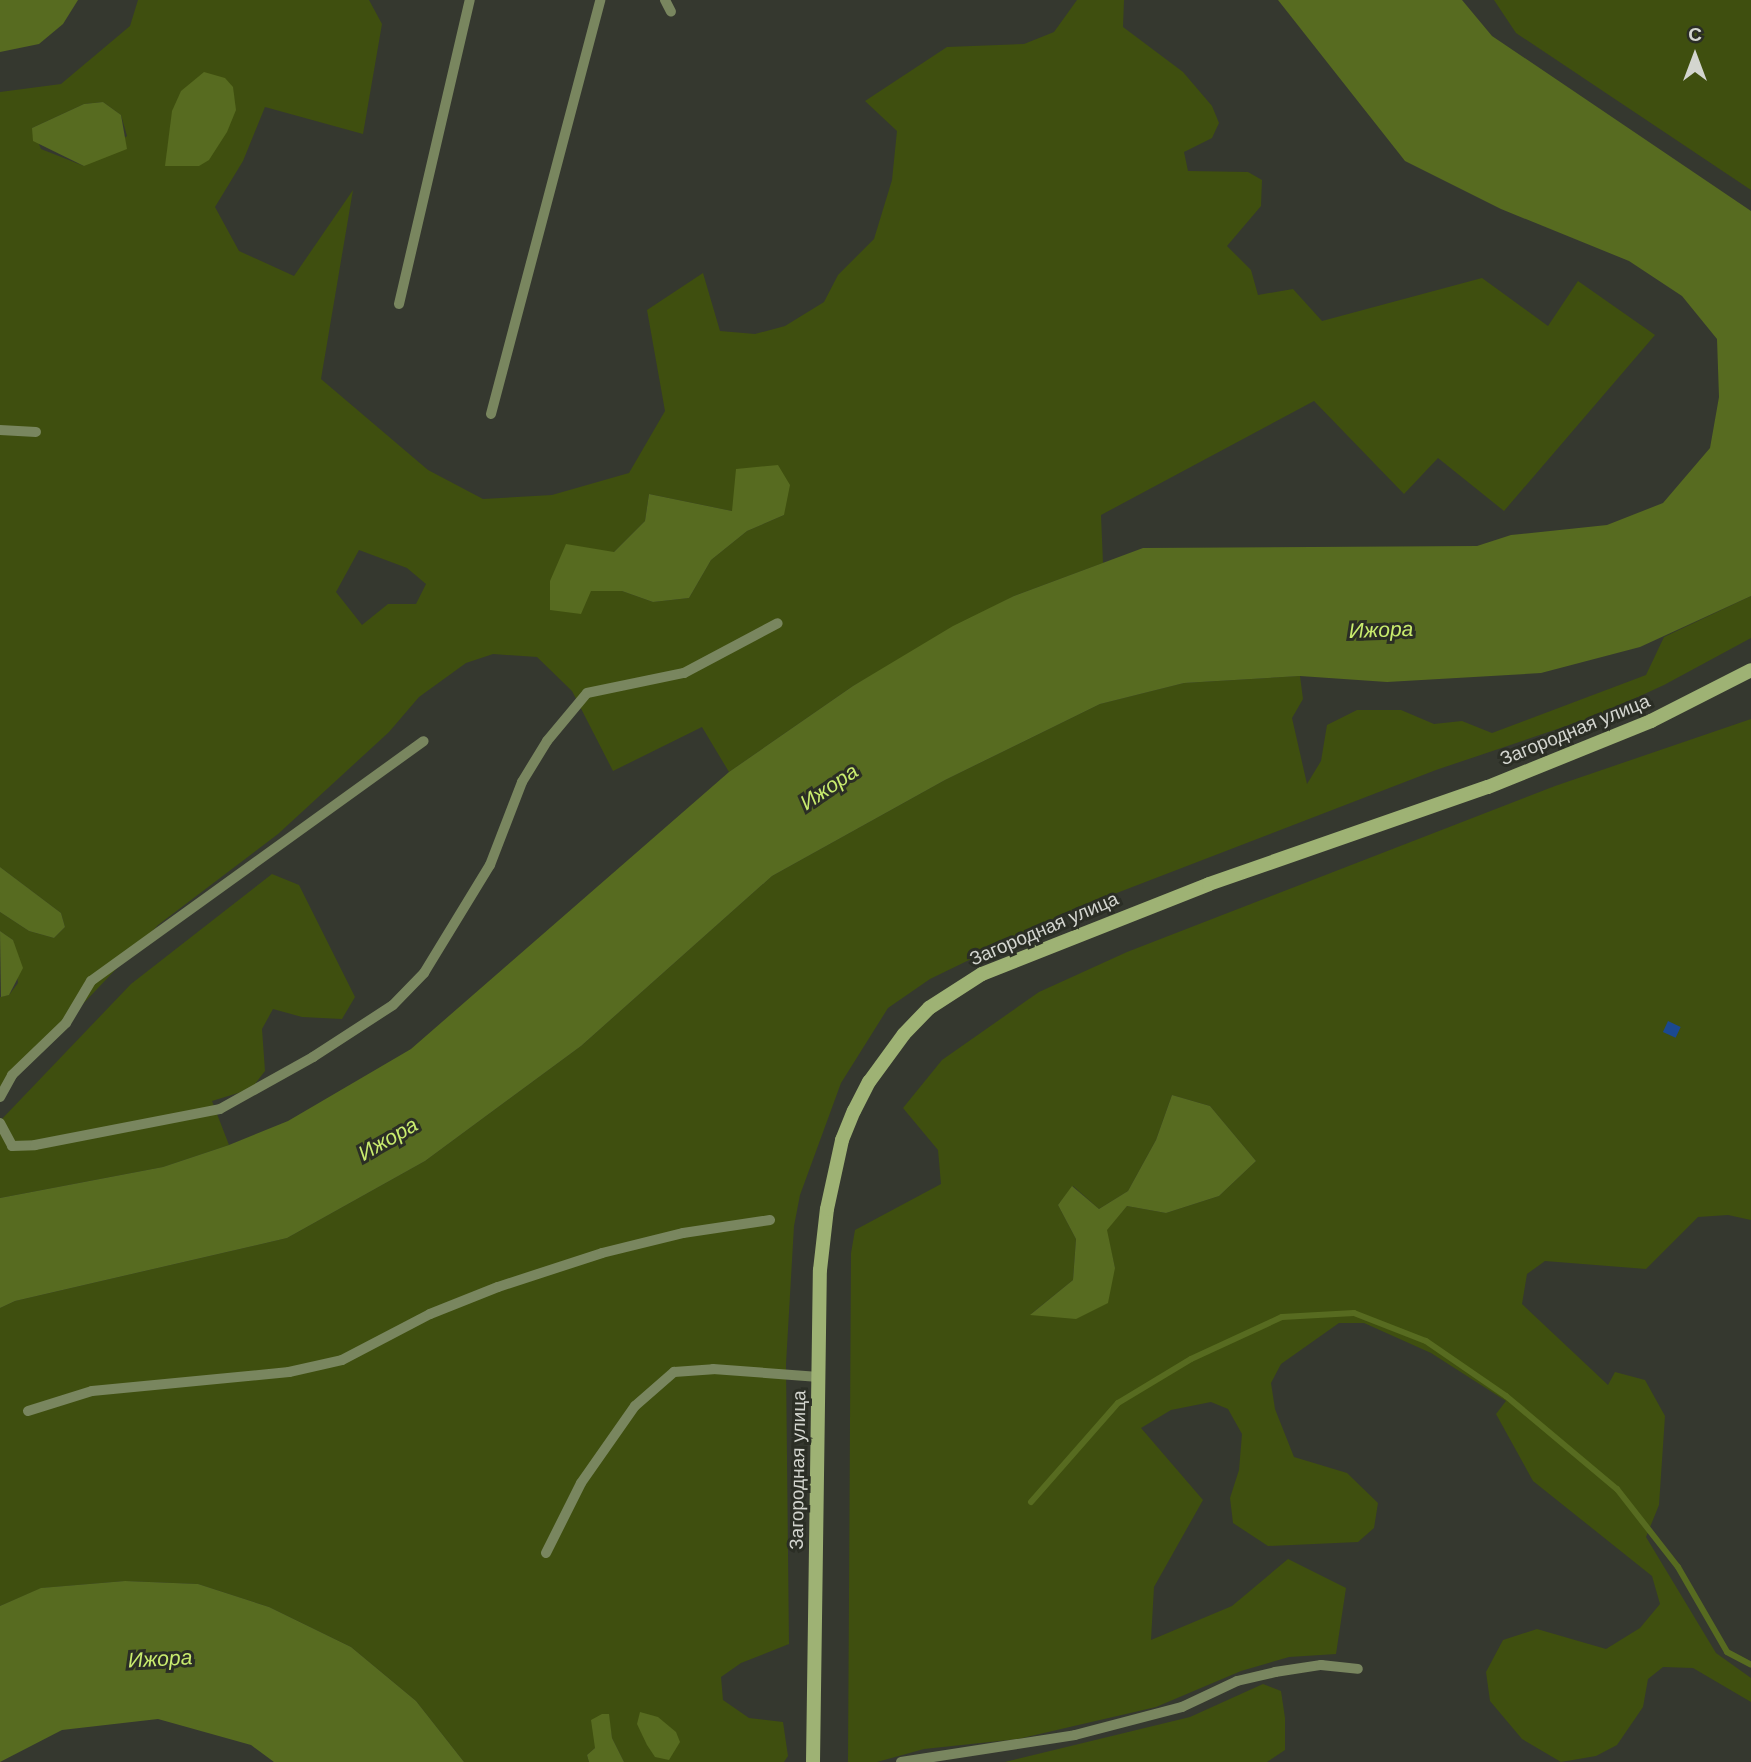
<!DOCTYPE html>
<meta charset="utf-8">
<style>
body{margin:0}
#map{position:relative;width:1751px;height:1762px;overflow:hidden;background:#35382f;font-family:"DM Sans",sans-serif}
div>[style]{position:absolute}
.green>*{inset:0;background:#3f4f0f}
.water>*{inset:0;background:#576b20}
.stream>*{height:6px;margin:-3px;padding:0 3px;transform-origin:3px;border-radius:3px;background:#576b20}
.building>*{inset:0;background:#1b4990;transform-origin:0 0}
.lane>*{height:10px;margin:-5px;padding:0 5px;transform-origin:5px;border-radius:5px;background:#79865f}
.secondary>*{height:14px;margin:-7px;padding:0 7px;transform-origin:7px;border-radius:7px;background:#9eb274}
span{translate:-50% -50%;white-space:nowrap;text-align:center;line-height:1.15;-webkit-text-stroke:6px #2b2e25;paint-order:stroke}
.street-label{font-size:19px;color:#d3d5cf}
.water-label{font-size:21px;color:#c9ec6e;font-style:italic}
.north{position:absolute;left:1660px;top:21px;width:70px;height:70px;-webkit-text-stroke:5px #2b2e25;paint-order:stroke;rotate:0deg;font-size:19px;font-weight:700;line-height:28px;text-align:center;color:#d3d5cf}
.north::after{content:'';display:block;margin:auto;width:24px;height:32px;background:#d3d5cf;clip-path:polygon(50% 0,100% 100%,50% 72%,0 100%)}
</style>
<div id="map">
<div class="green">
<div style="clip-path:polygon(evenodd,138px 0,369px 0,382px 24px,363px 134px,265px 107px,243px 161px,215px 207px,239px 251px,294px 276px,353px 190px,321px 379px,428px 470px,483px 499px,552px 495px,629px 473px,665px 411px,647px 310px,703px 273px,720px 331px,755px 334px,785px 326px,824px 302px,838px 275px,874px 239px,892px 180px,897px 131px,865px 101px,947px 47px,1024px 44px,1054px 32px,1077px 0,1124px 0,1123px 27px,1183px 72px,1212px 106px,1219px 123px,1212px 138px,1184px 152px,1188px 171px,1248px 172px,1262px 180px,1261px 206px,1227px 246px,1251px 270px,1258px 295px,1293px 289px,1322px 321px,1482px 278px,1548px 326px,1578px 281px,1655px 335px,1504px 511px,1438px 458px,1404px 494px,1314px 401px,1101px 515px,1103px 563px,1014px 596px,853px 686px,729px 772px,702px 727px,613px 771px,572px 691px,537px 657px,493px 654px,466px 663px,419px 697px,389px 732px,278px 834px,158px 925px,0 1091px,0 997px,9px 995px,18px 983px,13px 940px,0 931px,0 912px,29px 931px,54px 938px,65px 927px,61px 913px,0 867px,0 92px,61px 84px,130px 26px,138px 0,103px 102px,121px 115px,127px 136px,84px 166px,41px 149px,32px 128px,84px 104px,103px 102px,138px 0,649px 494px,732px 511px,784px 515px,747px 531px,711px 560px,689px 598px,653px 602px,622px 591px,591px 591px,614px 552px,645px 521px,649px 494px,138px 0,359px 550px,407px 568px,426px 584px,416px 604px,388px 604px,362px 625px,336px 592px,359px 550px)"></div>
<div style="clip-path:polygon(1494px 0,1751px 0,1751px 190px,1516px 33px)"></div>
<div style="clip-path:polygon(1751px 596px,1751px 638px,1664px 685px,1599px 715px,1436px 770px,1070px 911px,930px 979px,888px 1008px,841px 1083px,800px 1195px,794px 1226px,786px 1364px,789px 1644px,741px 1663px,721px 1677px,723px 1700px,749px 1718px,783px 1722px,788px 1756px,784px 1762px,624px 1762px,612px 1738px,608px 1714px,595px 1748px,587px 1755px,589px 1762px,464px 1762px,416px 1701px,351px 1647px,269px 1607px,198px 1584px,125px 1581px,42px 1588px,0 1606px,0 1308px,15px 1301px,287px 1238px,425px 1161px,581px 1046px,772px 876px,945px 780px,1100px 704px,1184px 683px,1300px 676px,1303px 699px,1292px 718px,1307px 784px,1321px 761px,1327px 725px,1357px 710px,1401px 710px,1434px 724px,1462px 721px,1492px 733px,1646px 675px,1664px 637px)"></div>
<div style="clip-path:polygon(evenodd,1751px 719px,1751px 1220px,1728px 1215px,1698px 1217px,1646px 1269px,1545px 1261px,1527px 1274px,1522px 1304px,1608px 1385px,1615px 1372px,1645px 1380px,1665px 1416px,1659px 1505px,1646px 1537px,1716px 1653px,1751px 1678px,1751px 1702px,1693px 1668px,1663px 1667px,1648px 1679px,1643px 1707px,1617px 1745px,1596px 1756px,1561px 1762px,1522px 1739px,1490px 1701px,1486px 1672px,1503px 1640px,1537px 1629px,1606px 1649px,1640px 1628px,1660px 1604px,1652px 1576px,1533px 1481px,1496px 1414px,1506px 1401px,1431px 1353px,1364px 1323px,1339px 1323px,1281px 1364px,1271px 1383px,1275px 1409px,1294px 1457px,1347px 1473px,1378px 1503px,1374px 1528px,1358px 1542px,1268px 1546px,1233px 1523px,1230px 1498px,1239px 1470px,1242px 1434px,1228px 1409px,1211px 1402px,1171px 1410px,1141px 1428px,1203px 1500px,1154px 1587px,1151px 1640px,1232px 1606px,1288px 1559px,1346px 1588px,1336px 1654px,1289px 1657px,1241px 1671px,1156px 1707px,1018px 1739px,924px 1749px,877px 1762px,848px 1762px,851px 1253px,855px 1230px,941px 1184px,938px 1150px,903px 1108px,942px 1060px,1039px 992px,1127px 952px,1555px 786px,1751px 719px,1172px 1095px,1210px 1106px,1256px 1161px,1219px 1196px,1166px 1213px,1127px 1206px,1106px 1230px,1115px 1268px,1031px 1314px,1073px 1280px,1076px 1239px,1058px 1205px,1073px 1186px,1099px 1209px,1128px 1191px,1156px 1140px,1172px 1095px)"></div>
<div style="clip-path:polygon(272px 874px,299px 885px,355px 997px,342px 1019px,302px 1017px,273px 1009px,262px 1029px,265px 1071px,251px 1089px,212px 1101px,229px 1145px,163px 1167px,0 1198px,0 1121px,131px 984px)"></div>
<div style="clip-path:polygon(1263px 1684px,1281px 1691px,1285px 1718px,1285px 1750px,1267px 1762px,1005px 1762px,1190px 1717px)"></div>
</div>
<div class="water">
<div style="clip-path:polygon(0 0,78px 0,63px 24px,39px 44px,0 52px)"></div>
<div style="clip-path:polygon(1278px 0,1462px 0,1492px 36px,1751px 211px,1751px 596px,1640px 647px,1541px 673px,1387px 682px,1300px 676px,1184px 683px,1100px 704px,945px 780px,772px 876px,581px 1046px,425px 1161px,287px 1238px,15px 1301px,0 1308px,0 1198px,163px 1167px,229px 1145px,288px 1121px,411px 1049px,729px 772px,853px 686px,953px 626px,1014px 596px,1143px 548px,1477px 546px,1511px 535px,1607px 525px,1663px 503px,1710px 448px,1719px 397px,1717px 339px,1682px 296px,1629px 261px,1501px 209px,1405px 161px)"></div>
<div style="clip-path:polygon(204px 72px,225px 78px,233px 87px,236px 110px,227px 132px,209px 160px,199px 166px,165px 166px,172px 111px,181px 91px)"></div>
<div style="clip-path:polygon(103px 102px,121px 115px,127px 149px,84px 166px,33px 141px,32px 128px,84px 104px)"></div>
<div style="clip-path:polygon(778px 465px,790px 485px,784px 515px,747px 531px,711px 560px,689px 598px,653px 602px,622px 591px,591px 591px,581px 614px,550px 610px,550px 581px,566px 544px,614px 552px,645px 521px,649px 494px,732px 511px,736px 469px)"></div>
<div style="clip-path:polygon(0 867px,61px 913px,65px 927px,54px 938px,29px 931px,0 912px)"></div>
<div style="clip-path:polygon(0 931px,13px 940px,23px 968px,9px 995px,1px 997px)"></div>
<div style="clip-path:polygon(1172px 1095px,1210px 1106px,1256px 1161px,1219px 1196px,1166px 1213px,1127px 1206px,1107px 1230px,1115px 1268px,1108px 1303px,1076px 1319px,1030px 1315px,1073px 1280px,1076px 1239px,1058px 1205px,1072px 1186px,1099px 1209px,1128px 1191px,1156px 1140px)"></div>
<div style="clip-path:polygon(125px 1581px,198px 1584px,269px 1607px,351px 1647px,416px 1701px,464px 1762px,274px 1762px,251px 1745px,158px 1719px,62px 1730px,0 1762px,0 1606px,41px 1588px)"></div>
<div style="clip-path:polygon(640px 1712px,658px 1717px,676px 1732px,680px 1742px,669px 1760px,655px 1757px,647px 1745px,637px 1724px)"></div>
<div style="clip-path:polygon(602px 1714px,609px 1714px,612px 1738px,624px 1762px,589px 1762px,587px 1755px,595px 1748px,591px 1720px)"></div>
</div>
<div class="stream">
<div style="left:1031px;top:1502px;width:132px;rotate:-48.7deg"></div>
<div style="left:1118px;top:1403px;width:85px;rotate:-31.1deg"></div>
<div style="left:1191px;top:1359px;width:100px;rotate:-24.8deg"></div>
<div style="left:1282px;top:1317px;width:72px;rotate:-3.2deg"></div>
<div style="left:1354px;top:1313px;width:77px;rotate:21.3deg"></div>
<div style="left:1426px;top:1341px;width:97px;rotate:34.5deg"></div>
<div style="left:1506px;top:1396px;width:145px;rotate:40deg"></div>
<div style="left:1617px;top:1489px;width:99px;rotate:52deg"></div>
<div style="left:1678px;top:1567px;width:98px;rotate:60deg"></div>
<div style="left:1727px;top:1652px;width:27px;rotate:28deg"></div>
</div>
<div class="building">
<div style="left:1668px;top:1021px;width:14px;height:12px;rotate:25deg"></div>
</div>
<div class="lane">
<div style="left:665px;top:0;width:13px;rotate:63deg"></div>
<div style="left:399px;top:304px;width:312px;rotate:-76.9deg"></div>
<div style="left:491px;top:414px;width:428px;rotate:-75.2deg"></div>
<div style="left:0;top:430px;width:36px;rotate:3deg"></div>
<div style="left:0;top:1097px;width:25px;rotate:-61deg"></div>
<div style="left:12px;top:1075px;width:75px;rotate:-43.9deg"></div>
<div style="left:66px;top:1023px;width:49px;rotate:-59.2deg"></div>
<div style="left:91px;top:981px;width:410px;rotate:-35.8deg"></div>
<div style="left:0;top:1123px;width:26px;rotate:62deg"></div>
<div style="left:12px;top:1146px;width:23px;rotate:-2deg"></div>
<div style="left:35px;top:1145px;width:188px;rotate:-11deg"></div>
<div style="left:220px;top:1109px;width:107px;rotate:-29.2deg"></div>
<div style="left:313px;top:1057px;width:95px;rotate:-33deg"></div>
<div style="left:393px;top:1005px;width:45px;rotate:-45.9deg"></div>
<div style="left:424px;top:973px;width:127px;rotate:-58.6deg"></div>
<div style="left:490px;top:865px;width:89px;rotate:-68.9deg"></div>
<div style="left:522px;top:782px;width:48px;rotate:-58.6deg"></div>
<div style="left:547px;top:741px;width:62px;rotate:-50.2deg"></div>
<div style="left:587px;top:693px;width:99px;rotate:-11.7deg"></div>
<div style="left:684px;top:673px;width:106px;rotate:-28deg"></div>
<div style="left:28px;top:1411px;width:67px;rotate:-17.4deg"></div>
<div style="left:92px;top:1391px;width:198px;rotate:-5.5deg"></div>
<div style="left:289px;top:1372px;width:54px;rotate:-12.8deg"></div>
<div style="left:342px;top:1360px;width:99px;rotate:-27.6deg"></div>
<div style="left:430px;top:1314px;width:73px;rotate:-21.7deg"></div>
<div style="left:498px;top:1287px;width:109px;rotate:-18.1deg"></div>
<div style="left:602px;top:1253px;width:83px;rotate:-13.9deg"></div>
<div style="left:683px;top:1233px;width:88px;rotate:-8.5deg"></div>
<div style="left:546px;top:1553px;width:78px;rotate:-63.4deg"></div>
<div style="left:581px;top:1483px;width:94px;rotate:-55deg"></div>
<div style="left:635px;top:1406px;width:52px;rotate:-41.1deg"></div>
<div style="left:674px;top:1372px;width:39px;rotate:-4deg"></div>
<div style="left:713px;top:1369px;width:106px;rotate:4.3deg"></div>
<div style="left:901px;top:1762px;width:176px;rotate:-8.8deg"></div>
<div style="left:1075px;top:1735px;width:111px;rotate:-14.7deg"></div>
<div style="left:1182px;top:1707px;width:61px;rotate:-25.3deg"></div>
<div style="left:1237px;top:1681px;width:39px;rotate:-13deg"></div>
<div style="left:1275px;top:1672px;width:47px;rotate:-8.7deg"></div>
<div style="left:1321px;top:1665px;width:37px;rotate:6deg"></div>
</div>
<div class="secondary">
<div style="left:813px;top:1762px;width:492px;rotate:-89.2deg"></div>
<div style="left:820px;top:1270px;width:61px;rotate:-83.5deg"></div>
<div style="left:827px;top:1209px;width:71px;rotate:-77.7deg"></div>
<div style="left:842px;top:1140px;width:31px;rotate:-68deg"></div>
<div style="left:854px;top:1111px;width:33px;rotate:-63deg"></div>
<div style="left:869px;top:1082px;width:59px;rotate:-53.9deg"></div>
<div style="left:904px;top:1034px;width:36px;rotate:-46deg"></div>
<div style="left:929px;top:1008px;width:63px;rotate:-32.7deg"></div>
<div style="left:982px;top:974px;width:244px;rotate:-21.6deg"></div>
<div style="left:1209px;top:884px;width:295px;rotate:-19.2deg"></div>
<div style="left:1488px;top:787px;width:176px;rotate:-22deg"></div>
<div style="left:1651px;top:721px;width:112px;rotate:-27deg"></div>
</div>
<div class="street-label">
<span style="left:1575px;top:730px;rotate:-22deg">Загородная улица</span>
<span style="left:1044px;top:929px;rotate:-23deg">Загородная улица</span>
<span style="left:798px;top:1470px;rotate:-89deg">Загородная улица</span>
</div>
<div class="water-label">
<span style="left:1381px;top:630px;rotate:-2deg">Ижора</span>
<span style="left:829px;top:787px;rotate:-34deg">Ижора</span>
<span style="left:388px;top:1139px;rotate:-30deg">Ижора</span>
<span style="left:160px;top:1659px;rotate:-3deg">Ижора</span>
</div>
<div class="north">С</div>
</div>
